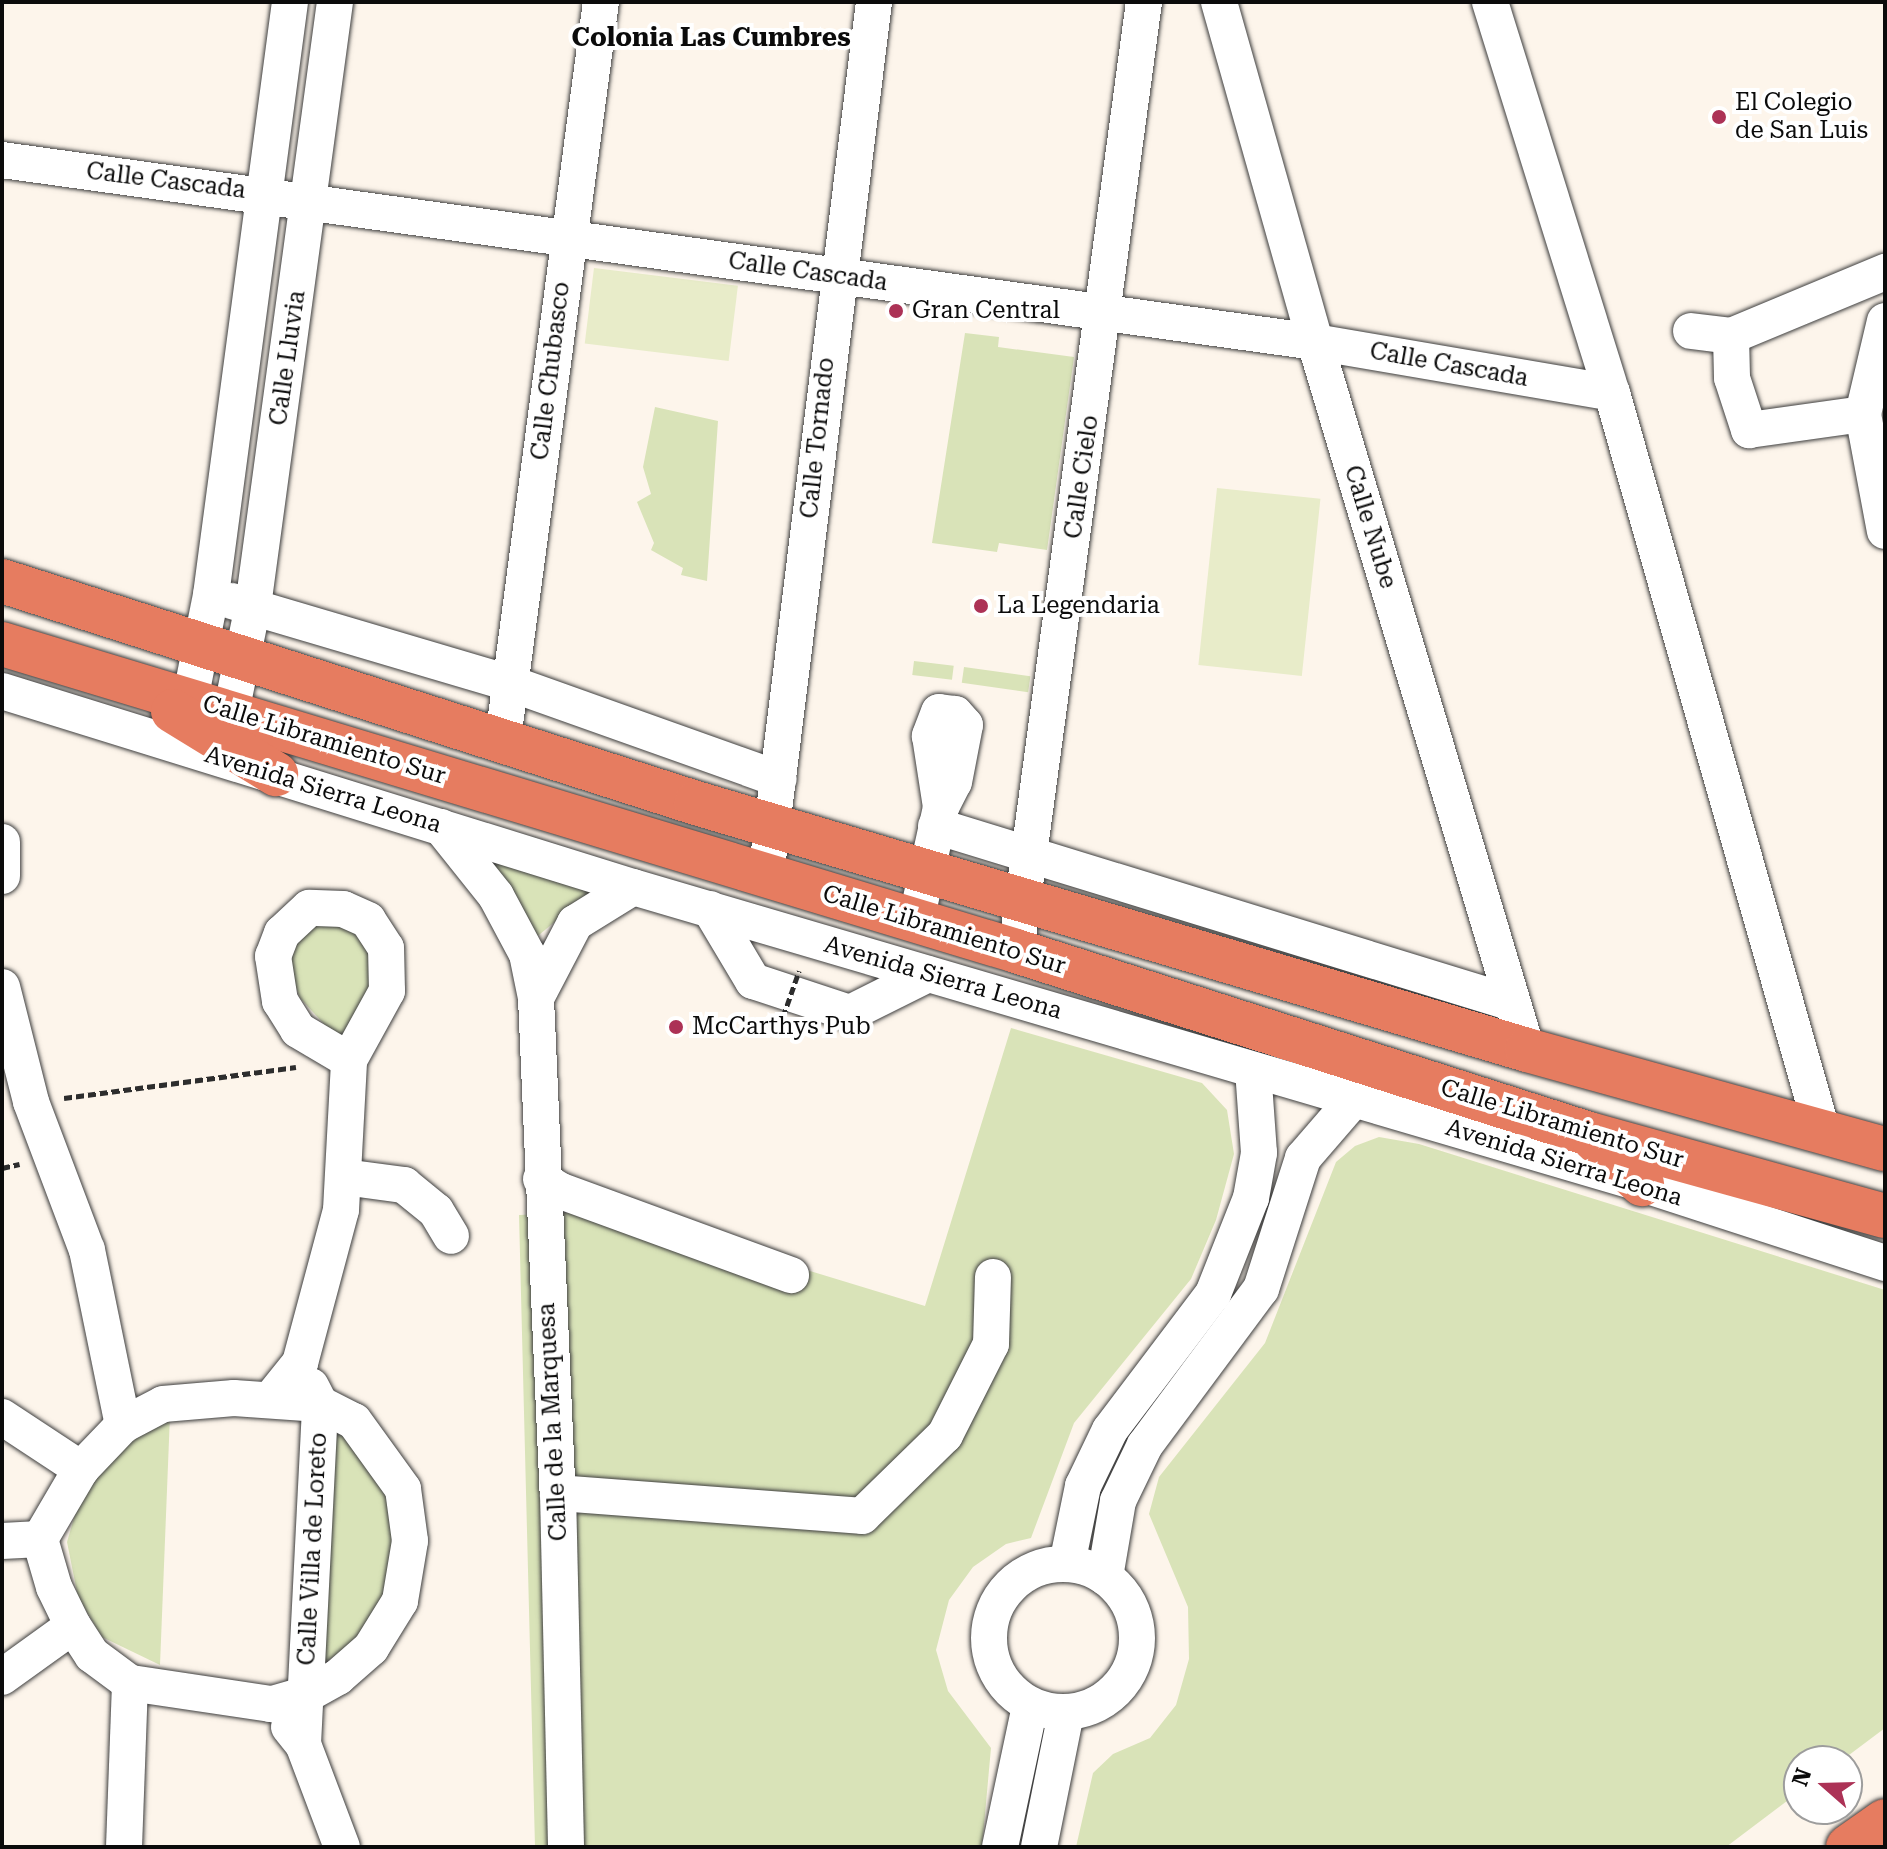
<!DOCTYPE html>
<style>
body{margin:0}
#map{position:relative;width:1887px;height:1849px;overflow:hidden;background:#fdf5eb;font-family:"Roboto Serif",serif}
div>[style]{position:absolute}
.green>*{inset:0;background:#d9e3b8;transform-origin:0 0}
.pitch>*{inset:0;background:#e8ecc9;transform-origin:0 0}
.path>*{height:5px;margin-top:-2.5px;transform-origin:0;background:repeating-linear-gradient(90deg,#2d2d2d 0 8px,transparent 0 12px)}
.roads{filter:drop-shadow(0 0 2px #3e3e3e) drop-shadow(0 0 2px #3e3e3e)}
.minor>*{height:36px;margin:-18px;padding:0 18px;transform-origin:18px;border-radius:18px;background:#fff}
.minor>.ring{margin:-18px;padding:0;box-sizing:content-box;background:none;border:36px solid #fff;border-radius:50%}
.highway>*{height:44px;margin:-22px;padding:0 22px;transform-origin:22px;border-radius:22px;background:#e67c60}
.path-bridge>*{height:5px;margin-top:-2.5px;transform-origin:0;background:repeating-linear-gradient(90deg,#2d2d2d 0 8px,transparent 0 12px)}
.dots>*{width:22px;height:22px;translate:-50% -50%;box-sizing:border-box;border:4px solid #fff;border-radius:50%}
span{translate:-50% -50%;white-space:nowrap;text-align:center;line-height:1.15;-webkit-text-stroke:8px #fff;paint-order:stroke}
.poi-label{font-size:24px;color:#0b0b0b}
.left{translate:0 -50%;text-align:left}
.street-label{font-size:24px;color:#0b0b0b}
.neighbourhood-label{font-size:26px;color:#0b0b0b;font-weight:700}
.frame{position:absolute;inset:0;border:4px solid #0b0b0b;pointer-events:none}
.north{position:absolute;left:1783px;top:1745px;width:80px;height:80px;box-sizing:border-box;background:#fff;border:2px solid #9d9d9d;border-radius:50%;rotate:290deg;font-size:22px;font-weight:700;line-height:32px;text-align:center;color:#0b0b0b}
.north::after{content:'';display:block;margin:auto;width:28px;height:36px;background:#ac3256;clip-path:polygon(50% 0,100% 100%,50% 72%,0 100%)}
</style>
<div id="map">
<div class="green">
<div style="clip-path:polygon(965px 333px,999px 337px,998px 347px,1074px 357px,1047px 550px,999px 543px,997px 552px,932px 543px)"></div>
<div style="clip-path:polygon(655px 407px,718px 421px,707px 581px,681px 575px,683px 568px,651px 550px,654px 543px,637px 502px,651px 494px,643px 467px)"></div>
<div style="left:914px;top:661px;width:40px;height:14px;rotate:7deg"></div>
<div style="left:964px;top:667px;width:67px;height:16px;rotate:8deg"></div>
<div style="clip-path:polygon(488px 857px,596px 888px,534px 939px)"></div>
<div style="clip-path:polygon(321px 917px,354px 924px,372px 947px,370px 992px,355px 1032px,335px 1036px,300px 998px,286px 960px,295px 933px)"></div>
<div style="clip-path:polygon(1011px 1028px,1202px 1083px,1227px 1110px,1234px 1154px,1216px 1220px,1191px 1279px,1074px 1423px,1031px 1538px,1006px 1544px,973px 1567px,949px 1600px,936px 1650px,948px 1691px,991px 1748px,982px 1847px,535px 1847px,519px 1215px,590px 1212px,659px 1225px,925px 1306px)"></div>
<div style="clip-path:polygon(1379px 1137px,1419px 1144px,1885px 1290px,1885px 1728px,1841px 1761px,1799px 1761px,1799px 1792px,1726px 1847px,1076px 1847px,1093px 1773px,1113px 1754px,1150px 1738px,1176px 1705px,1189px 1659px,1188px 1607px,1149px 1514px,1159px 1477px,1265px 1343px,1336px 1162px,1355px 1146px)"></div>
<div style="clip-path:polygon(170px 1415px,160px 1665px,102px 1637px,78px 1597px,67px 1542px,86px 1477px,131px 1431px)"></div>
<div style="clip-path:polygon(330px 1429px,367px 1450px,391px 1488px,400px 1536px,379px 1615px,347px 1648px,321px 1665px)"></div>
</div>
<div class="pitch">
<div style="left:594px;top:268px;width:145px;height:76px;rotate:7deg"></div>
<div style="left:1217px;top:488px;width:104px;height:178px;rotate:6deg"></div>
</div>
<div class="path">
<div style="left:64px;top:1098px;width:234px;rotate:-7.6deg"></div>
<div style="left:2px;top:1168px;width:18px;rotate:-13deg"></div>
</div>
<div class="roads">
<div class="minor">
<div style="left:1219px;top:2px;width:353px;rotate:74.2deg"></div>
<div style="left:1315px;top:342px;width:739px;rotate:73.33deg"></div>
<div style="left:1490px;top:2px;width:410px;rotate:72.7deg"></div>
<div style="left:1612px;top:393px;width:770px;rotate:74.11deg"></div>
<div style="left:2px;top:160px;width:1326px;rotate:7.89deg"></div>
<div style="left:1315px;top:342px;width:301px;rotate:9.7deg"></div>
<div style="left:1885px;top:321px;width:96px;rotate:103.3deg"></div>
<div style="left:1863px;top:414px;width:119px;rotate:79.4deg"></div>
<div style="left:1691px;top:331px;width:40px;rotate:7.1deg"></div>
<div style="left:1731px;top:336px;width:167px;rotate:-22.6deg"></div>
<div style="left:1731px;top:336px;width:42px;rotate:88.6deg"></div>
<div style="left:1732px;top:378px;width:55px;rotate:71.9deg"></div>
<div style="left:1749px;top:430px;width:115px;rotate:-8deg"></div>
<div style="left:232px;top:601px;width:292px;rotate:16.5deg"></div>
<div style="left:512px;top:684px;width:283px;rotate:19.6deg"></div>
<div style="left:2px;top:691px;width:661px;rotate:17.26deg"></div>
<div style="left:633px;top:887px;width:1052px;rotate:16.4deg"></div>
<div style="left:1642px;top:1184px;width:256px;rotate:18deg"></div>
<div style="left:190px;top:700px;width:107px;rotate:-78.7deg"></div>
<div style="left:211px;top:595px;width:598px;rotate:-82.41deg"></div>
<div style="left:231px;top:712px;width:108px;rotate:-78.3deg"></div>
<div style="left:253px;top:606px;width:610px;rotate:-82.27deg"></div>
<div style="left:503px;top:739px;width:743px;rotate:-82.43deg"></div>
<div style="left:936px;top:826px;width:603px;rotate:17.08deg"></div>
<div style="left:441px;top:827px;width:88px;rotate:51.4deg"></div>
<div style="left:496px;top:896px;width:66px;rotate:61.9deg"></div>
<div style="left:527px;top:954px;width:45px;rotate:78.4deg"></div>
<div style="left:536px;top:998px;width:85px;rotate:-62.5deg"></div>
<div style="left:575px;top:923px;width:68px;rotate:-31.8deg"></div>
<div style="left:2px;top:842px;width:34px;rotate:90deg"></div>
<div style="left:766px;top:875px;width:880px;rotate:-82.95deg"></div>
<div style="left:710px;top:909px;width:84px;rotate:59.2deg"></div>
<div style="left:753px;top:981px;width:102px;rotate:18.3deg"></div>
<div style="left:850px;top:1013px;width:87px;rotate:-26.6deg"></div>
<div style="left:916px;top:921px;width:117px;rotate:-77.6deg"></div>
<div style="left:941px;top:807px;width:28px;rotate:-63deg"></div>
<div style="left:954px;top:782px;width:58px;rotate:-79.1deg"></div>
<div style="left:965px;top:725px;width:15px;rotate:-132deg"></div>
<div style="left:955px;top:714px;width:16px;rotate:-173deg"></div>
<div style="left:939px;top:712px;width:26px;rotate:111deg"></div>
<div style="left:930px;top:736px;width:72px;rotate:81.2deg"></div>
<div style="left:1016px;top:951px;width:958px;rotate:-82.32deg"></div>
<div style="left:2px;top:987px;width:119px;rotate:75.8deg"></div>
<div style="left:31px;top:1102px;width:158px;rotate:69.3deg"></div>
<div style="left:87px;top:1250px;width:179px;rotate:78.4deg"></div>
<div style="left:536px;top:998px;width:495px;rotate:87.5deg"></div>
<div style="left:558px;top:1493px;width:354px;rotate:88.7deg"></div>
<div style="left:344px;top:1177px;width:61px;rotate:7.6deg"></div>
<div style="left:404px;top:1185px;width:41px;rotate:39.1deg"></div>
<div style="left:436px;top:1211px;width:29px;rotate:59deg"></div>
<div style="left:541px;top:1179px;width:23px;rotate:31deg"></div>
<div style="left:561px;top:1191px;width:245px;rotate:20.1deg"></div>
<div style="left:234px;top:1398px;width:86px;rotate:4deg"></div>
<div style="left:320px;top:1404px;width:38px;rotate:27deg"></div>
<div style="left:354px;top:1421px;width:84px;rotate:54.2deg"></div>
<div style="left:403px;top:1489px;width:52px;rotate:82.3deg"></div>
<div style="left:410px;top:1541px;width:61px;rotate:99.5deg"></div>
<div style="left:400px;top:1601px;width:55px;rotate:121.7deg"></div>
<div style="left:371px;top:1648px;width:44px;rotate:138.7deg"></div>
<div style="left:338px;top:1677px;width:35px;rotate:151deg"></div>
<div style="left:307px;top:1694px;width:37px;rotate:164deg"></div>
<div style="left:271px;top:1704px;width:143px;rotate:-171.5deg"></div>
<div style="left:130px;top:1683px;width:47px;rotate:-143.6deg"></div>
<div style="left:92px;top:1655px;width:35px;rotate:-123deg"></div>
<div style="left:73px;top:1626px;width:43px;rotate:-116deg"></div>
<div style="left:54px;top:1587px;width:50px;rotate:-106.3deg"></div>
<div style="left:40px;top:1539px;width:81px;rotate:-59.6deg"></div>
<div style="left:81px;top:1469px;width:61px;rotate:-46.3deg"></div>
<div style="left:123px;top:1425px;width:45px;rotate:-27.7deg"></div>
<div style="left:163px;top:1404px;width:71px;rotate:-4.8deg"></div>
<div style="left:270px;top:1400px;width:48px;rotate:-51deg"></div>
<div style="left:300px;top:1363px;width:158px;rotate:-75deg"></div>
<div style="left:341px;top:1210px;width:150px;rotate:-86.9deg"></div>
<div style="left:349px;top:1060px;width:79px;rotate:-61.2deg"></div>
<div style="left:387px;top:991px;width:43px;rotate:-91.3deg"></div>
<div style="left:386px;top:948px;width:33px;rotate:-123deg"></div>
<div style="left:368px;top:920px;width:27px;rotate:-156deg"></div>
<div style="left:343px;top:909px;width:34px;rotate:-178deg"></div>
<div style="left:309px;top:908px;width:37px;rotate:137deg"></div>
<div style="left:282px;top:933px;width:25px;rotate:111deg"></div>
<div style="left:273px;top:956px;width:46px;rotate:81.2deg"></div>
<div style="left:280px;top:1001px;width:34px;rotate:58deg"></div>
<div style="left:298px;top:1030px;width:59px;rotate:30.5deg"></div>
<div style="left:2px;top:1417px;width:95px;rotate:33.4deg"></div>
<div style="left:558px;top:1493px;width:305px;rotate:4.3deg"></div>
<div style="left:862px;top:1516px;width:116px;rotate:-44.3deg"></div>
<div style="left:945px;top:1435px;width:102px;rotate:-63.2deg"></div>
<div style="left:991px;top:1344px;width:67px;rotate:-88.3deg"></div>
<div style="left:2px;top:1541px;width:38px;rotate:-3deg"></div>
<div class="ring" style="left:989px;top:1564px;width:112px;height:112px"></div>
<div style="left:1067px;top:1564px;width:80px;rotate:-78.4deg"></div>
<div style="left:1083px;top:1486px;width:62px;rotate:-64.3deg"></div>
<div style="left:1110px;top:1430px;width:171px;rotate:-52.9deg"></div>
<div style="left:1213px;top:1294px;width:103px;rotate:-68.4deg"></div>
<div style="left:1251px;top:1198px;width:46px;rotate:-79.9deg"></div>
<div style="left:1259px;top:1153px;width:83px;rotate:-94.1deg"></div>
<div style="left:1105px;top:1577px;width:77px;rotate:-80.3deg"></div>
<div style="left:1118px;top:1501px;width:62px;rotate:-64.3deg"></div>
<div style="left:1145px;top:1445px;width:194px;rotate:-53.4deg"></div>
<div style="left:1261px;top:1289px;width:138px;rotate:-72.2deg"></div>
<div style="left:1303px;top:1158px;width:77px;rotate:-49.2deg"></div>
<div style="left:2px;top:1677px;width:87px;rotate:-35.7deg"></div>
<div style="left:289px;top:1727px;width:22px;rotate:51deg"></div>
<div style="left:303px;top:1744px;width:110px;rotate:69.3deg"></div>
<div style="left:303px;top:1744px;width:340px;rotate:-87.1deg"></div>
<div style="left:320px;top:1404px;width:20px;rotate:-117deg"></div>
<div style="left:124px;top:1847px;width:164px;rotate:-87.9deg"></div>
<div style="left:1000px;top:1847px;width:144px;rotate:-78deg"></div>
<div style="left:1039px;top:1847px;width:137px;rotate:-78.6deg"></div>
</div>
<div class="highway">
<div style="left:2px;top:581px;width:729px;rotate:17.74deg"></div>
<div style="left:696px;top:803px;width:867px;rotate:16.55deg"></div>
<div style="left:1527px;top:1050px;width:371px;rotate:15.5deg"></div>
<div style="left:2px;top:644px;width:1059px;rotate:16.84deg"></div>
<div style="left:1016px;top:951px;width:602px;rotate:17.71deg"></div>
<div style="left:1589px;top:1134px;width:307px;rotate:15.5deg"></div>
<div style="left:173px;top:711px;width:121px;rotate:31.5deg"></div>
<div style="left:1594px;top:1139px;width:66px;rotate:43.2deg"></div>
<div style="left:1848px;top:1847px;width:45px;rotate:-35.1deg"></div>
</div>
</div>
<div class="path-bridge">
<div style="left:783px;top:1017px;width:49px;rotate:-70.8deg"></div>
</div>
<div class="dots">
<div style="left:1719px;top:117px;background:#ac3256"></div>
<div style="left:896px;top:311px;background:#ac3256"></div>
<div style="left:981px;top:606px;background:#ac3256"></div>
<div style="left:676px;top:1027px;background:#ac3256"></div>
</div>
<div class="poi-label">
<span class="left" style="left:1735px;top:117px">El Colegio<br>de San Luis</span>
<span class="left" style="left:912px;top:311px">Gran Central</span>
<span class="left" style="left:997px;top:606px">La Legendaria</span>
<span class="left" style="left:692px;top:1027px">McCarthys Pub</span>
</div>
<div class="street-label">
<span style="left:166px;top:181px;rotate:7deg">Calle Cascada</span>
<span style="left:808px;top:272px;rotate:8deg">Calle Cascada</span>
<span style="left:288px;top:358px;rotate:-82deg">Calle Lluvia</span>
<span style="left:1449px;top:365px;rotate:10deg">Calle Cascada</span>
<span style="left:551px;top:371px;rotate:-83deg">Calle Chubasco</span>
<span style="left:818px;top:438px;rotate:-84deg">Calle Tornado</span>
<span style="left:1082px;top:477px;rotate:-82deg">Calle Cielo</span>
<span style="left:1370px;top:527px;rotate:73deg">Calle Nube</span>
<span style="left:324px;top:740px;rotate:17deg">Calle Libramiento Sur</span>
<span style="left:323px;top:790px;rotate:17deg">Avenida Sierra Leona</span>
<span style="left:944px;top:930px;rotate:17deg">Calle Libramiento Sur</span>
<span style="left:943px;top:978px;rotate:16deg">Avenida Sierra Leona</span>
<span style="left:1562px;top:1124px;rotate:17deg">Calle Libramiento Sur</span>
<span style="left:1564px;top:1163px;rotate:17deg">Avenida Sierra Leona</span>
<span style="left:553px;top:1422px;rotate:-93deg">Calle de la Marquesa</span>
<span style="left:313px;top:1549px;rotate:-87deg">Calle Villa de Loreto</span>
</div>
<div class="neighbourhood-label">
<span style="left:711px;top:38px">Colonia Las Cumbres</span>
</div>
<div class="frame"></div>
<div class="north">N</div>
</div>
